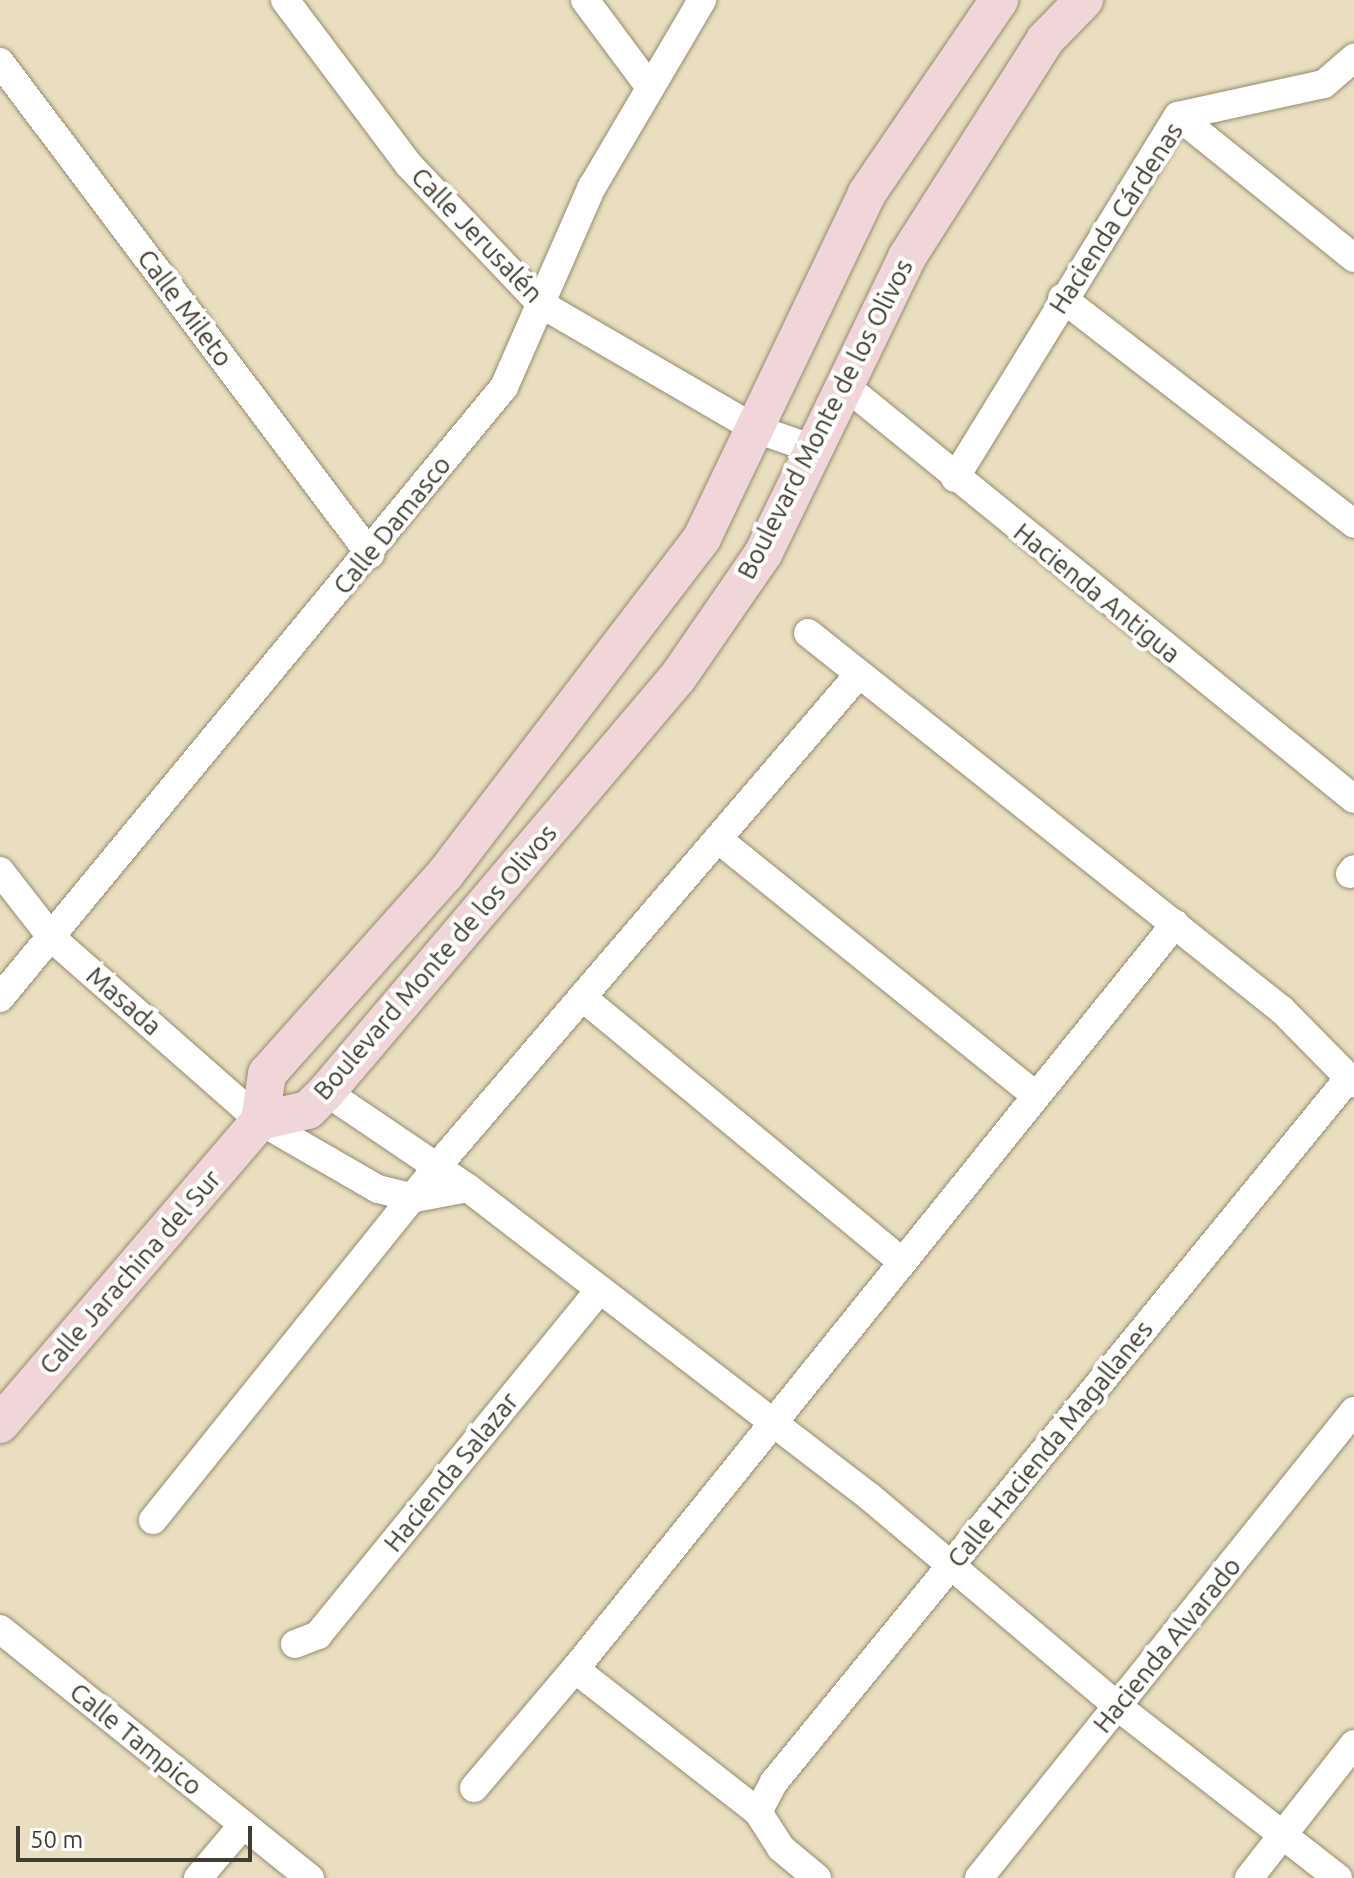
<!DOCTYPE html>
<meta charset="utf-8">
<style>
body{margin:0}
#map{position:relative;width:1354px;height:1878px;overflow:hidden;background:#e9dfc0;font-family:Ubuntu,sans-serif}
div>[style]{position:absolute}
.roads{filter:drop-shadow(0 0 2px #958b6f) drop-shadow(0 0 2px #958b6f)}
.street>*{height:28px;margin:-14px;padding:0 14px;transform-origin:14px;border-radius:14px;background:#fff}
.secondary>*{height:38px;margin:-19px;padding:0 19px;transform-origin:19px;border-radius:19px;background:#f0d5d9}
span{translate:-50% -50%;white-space:nowrap;text-align:center;line-height:1.15;-webkit-text-stroke:8px #fff;paint-order:stroke}
.street-label{font-size:26px;color:#413d30}
.scale{position:absolute;left:16px;top:1826px;width:236px;height:36px;box-sizing:border-box;border:4px solid #413d30;border-top:0;padding-left:10px;font-size:24px;line-height:28px;white-space:nowrap;color:#413d30;-webkit-text-stroke:6px #fff;paint-order:stroke}
</style>
<div id="map">
<div class="roads">
<div class="street">
<div style="left:285px;top:0;width:206px;rotate:53.1deg"></div>
<div style="left:409px;top:165px;width:192px;rotate:46.5deg"></div>
<div style="left:541px;top:304px;width:249px;rotate:30.2deg"></div>
<div style="left:756px;top:429px;width:58px;rotate:19.1deg"></div>
<div style="left:585px;top:0;width:107px;rotate:53.3deg"></div>
<div style="left:0;top:62px;width:616px;rotate:53.06deg"></div>
<div style="left:1178px;top:116px;width:226px;rotate:38.9deg"></div>
<div style="left:1062px;top:298px;width:369px;rotate:37.7deg"></div>
<div style="left:843px;top:384px;width:658px;rotate:39.08deg"></div>
<div style="left:955px;top:478px;width:425px;rotate:-58.4deg"></div>
<div style="left:1178px;top:116px;width:149px;rotate:-12.4deg"></div>
<div style="left:1324px;top:84px;width:40px;rotate:-41deg"></div>
<div style="left:808px;top:633px;width:606px;rotate:38.5deg"></div>
<div style="left:1282px;top:1010px;width:103px;rotate:45.4deg"></div>
<div style="left:719px;top:840px;width:403px;rotate:38.9deg"></div>
<div style="left:0;top:871px;width:86px;rotate:52.1deg"></div>
<div style="left:53px;top:939px;width:276px;rotate:41.3deg"></div>
<div style="left:260px;top:1121px;width:136px;rotate:30deg"></div>
<div style="left:378px;top:1189px;width:38px;rotate:14deg"></div>
<div style="left:415px;top:1198px;width:54px;rotate:-10.7deg"></div>
<div style="left:468px;top:1188px;width:171px;rotate:-145.9deg"></div>
<div style="left:1350px;top:874px;width:6px;rotate:-51deg"></div>
<div style="left:582px;top:997px;width:415px;rotate:39.6deg"></div>
<div style="left:0;top:998px;width:792px;rotate:-50.48deg"></div>
<div style="left:504px;top:387px;width:219px;rotate:-66.3deg"></div>
<div style="left:592px;top:187px;width:217px;rotate:-59.5deg"></div>
<div style="left:468px;top:1188px;width:507px;rotate:37.55deg"></div>
<div style="left:870px;top:1497px;width:324px;rotate:40.2deg"></div>
<div style="left:1117px;top:1706px;width:280px;rotate:37.9deg"></div>
<div style="left:153px;top:1520px;width:458px;rotate:-51.2deg"></div>
<div style="left:440px;top:1163px;width:644px;rotate:-49.41deg"></div>
<div style="left:0;top:1629px;width:398px;rotate:38.8deg"></div>
<div style="left:295px;top:1644px;width:25px;rotate:-21deg"></div>
<div style="left:318px;top:1635px;width:445px;rotate:-50.8deg"></div>
<div style="left:474px;top:1788px;width:156px;rotate:-49.7deg"></div>
<div style="left:758px;top:1812px;width:34px;rotate:-62deg"></div>
<div style="left:774px;top:1782px;width:908px;rotate:-50.77deg"></div>
<div style="left:198px;top:1878px;width:70px;rotate:-49.7deg"></div>
<div style="left:817px;top:1878px;width:47px;rotate:-140.2deg"></div>
<div style="left:781px;top:1848px;width:43px;rotate:-122.6deg"></div>
<div style="left:758px;top:1812px;width:232px;rotate:-142deg"></div>
<div style="left:575px;top:1669px;width:957px;rotate:-51.15deg"></div>
<div style="left:979px;top:1878px;width:599px;rotate:-51.24deg"></div>
<div style="left:1249px;top:1878px;width:170px;rotate:-51.9deg"></div>
</div>
<div class="secondary">
<div style="left:260px;top:1121px;width:49px;rotate:-12.9deg"></div>
<div style="left:308px;top:1110px;width:25px;rotate:-45deg"></div>
<div style="left:326px;top:1092px;width:544px;rotate:-49.7deg"></div>
<div style="left:678px;top:677px;width:150px;rotate:-55.4deg"></div>
<div style="left:763px;top:554px;width:330px;rotate:-64.1deg"></div>
<div style="left:907px;top:257px;width:257px;rotate:-57.5deg"></div>
<div style="left:1045px;top:40px;width:56px;rotate:-45.7deg"></div>
<div style="left:260px;top:1121px;width:48px;rotate:-81.5deg"></div>
<div style="left:267px;top:1074px;width:269px;rotate:-48.3deg"></div>
<div style="left:446px;top:873px;width:422px;rotate:-52.6deg"></div>
<div style="left:702px;top:538px;width:382px;rotate:-64.4deg"></div>
<div style="left:867px;top:193px;width:234px;rotate:-55.6deg"></div>
<div style="left:0;top:1424px;width:399px;rotate:-49.4deg"></div>
</div>
</div>
<div class="street-label">
<span style="left:1116px;top:218px;rotate:-57deg">Hacienda Cárdenas</span>
<span style="left:477px;top:235px;rotate:46deg">Calle Jerusalén</span>
<span style="left:185px;top:308px;rotate:53deg">Calle Mileto</span>
<span style="left:825px;top:419px;rotate:-63deg">Boulevard Monte de los Olivos</span>
<span style="left:392px;top:525px;rotate:-51deg">Calle Damasco</span>
<span style="left:1097px;top:593px;rotate:39deg">Hacienda Antigua</span>
<span style="left:435px;top:962px;rotate:-49deg">Boulevard Monte de los Olivos</span>
<span style="left:124px;top:1001px;rotate:41deg">Masada</span>
<span style="left:130px;top:1272px;rotate:-49deg">Calle Jarachina del Sur</span>
<span style="left:1050px;top:1444px;rotate:-51deg">Calle Hacienda Magallanes</span>
<span style="left:451px;top:1472px;rotate:-51deg">Hacienda Salazar</span>
<span style="left:1167px;top:1645px;rotate:-51deg">Hacienda Alvarado</span>
<span style="left:136px;top:1739px;rotate:39deg">Calle Tampico</span>
</div>
<div class="scale">50 m</div>
</div>
